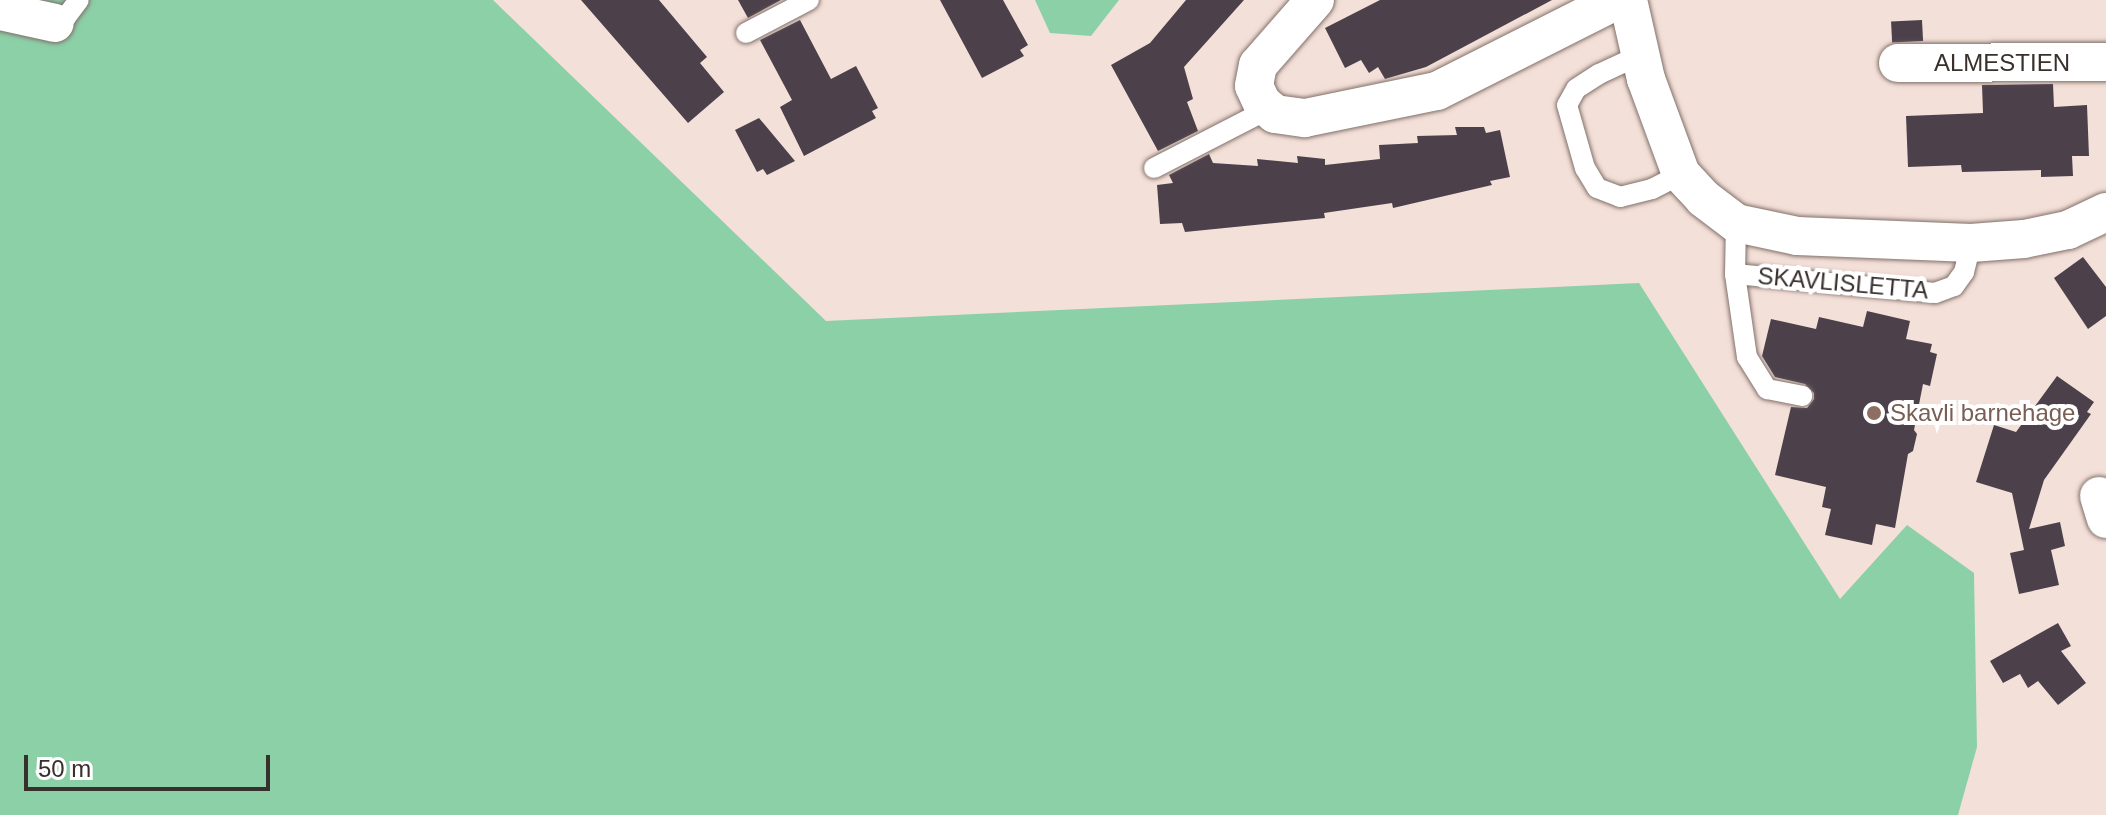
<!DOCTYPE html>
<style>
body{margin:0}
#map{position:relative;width:2106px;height:815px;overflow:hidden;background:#f3e0d8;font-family:Arial,sans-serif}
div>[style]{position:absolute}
.green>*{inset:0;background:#8cd0a8}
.building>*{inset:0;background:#4c414b;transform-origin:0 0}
.roads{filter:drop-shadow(0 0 2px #81706a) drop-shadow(0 0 2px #81706a)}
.service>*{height:20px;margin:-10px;padding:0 10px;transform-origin:10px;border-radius:10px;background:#fff}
.minor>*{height:38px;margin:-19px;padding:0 19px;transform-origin:19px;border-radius:19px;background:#fff}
.dots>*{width:22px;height:22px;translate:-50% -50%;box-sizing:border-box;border:4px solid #fff;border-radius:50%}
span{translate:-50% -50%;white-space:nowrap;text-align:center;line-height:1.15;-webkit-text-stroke:8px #fff;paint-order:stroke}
.street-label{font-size:24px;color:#37302d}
.education-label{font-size:24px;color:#785e54}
.left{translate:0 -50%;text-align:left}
.scale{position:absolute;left:24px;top:755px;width:246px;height:36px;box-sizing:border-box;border:4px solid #37302d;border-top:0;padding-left:10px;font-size:24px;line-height:28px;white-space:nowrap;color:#37302d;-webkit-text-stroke:6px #fff;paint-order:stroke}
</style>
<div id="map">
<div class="green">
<div style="clip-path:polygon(0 0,493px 0,826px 321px,1639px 283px,1840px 599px,1907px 525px,1974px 573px,1977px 747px,1958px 815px,0 815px)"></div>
<div style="clip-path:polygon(1035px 0,1119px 0,1091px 36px,1050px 33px)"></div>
</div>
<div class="building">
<div style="clip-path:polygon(581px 0,659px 0,707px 57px,700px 63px,724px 92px,688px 123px)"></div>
<div style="clip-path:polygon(738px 0,781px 0,748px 18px)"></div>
<div style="clip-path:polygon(940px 0,1003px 0,1028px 45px,1020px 50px,1024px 56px,982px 78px)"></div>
<div style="clip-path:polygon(1186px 0,1244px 0,1184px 67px,1193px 99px,1187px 102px,1198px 131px,1158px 151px,1111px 65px,1150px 43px)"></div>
<div style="clip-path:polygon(1380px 0,1552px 0,1426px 67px,1385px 79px,1378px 67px,1369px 73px,1361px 60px,1345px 68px,1325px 28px)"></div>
<div style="clip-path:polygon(800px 20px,831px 79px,856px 66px,878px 108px,872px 111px,876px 118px,804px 156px,780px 107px,792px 100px,760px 40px)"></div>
<div style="left:1922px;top:20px;width:21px;height:31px;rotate:87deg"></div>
<div style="clip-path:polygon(2053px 84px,2054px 107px,2087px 105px,2089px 156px,2072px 156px,2073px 176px,2041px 177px,2041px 170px,1962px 172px,1961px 165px,1908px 167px,1906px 116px,1983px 113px,1982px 85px)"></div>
<div style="clip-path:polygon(759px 118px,795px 161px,767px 175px,763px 169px,757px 172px,735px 130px)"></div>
<div style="clip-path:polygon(1455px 127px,1484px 127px,1486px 133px,1500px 130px,1510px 177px,1490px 181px,1492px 185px,1393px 208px,1392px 203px,1324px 213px,1325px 218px,1185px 232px,1182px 223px,1160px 224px,1157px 185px,1173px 183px,1169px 175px,1209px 154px,1213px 163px,1258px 166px,1257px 159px,1298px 163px,1297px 156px,1325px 159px,1325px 165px,1380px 159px,1379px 145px,1418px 143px,1417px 136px,1457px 135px)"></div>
<div style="clip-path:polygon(2083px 257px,2106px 287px,2106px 316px,2088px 329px,2054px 278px)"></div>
<div style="clip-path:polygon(1867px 311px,1910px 321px,1906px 339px,1932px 344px,1930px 352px,1937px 354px,1930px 386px,1923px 384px,1914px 430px,1917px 434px,1913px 451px,1908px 454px,1895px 528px,1876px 524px,1872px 545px,1825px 535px,1831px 509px,1822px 507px,1826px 487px,1775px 475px,1791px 407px,1807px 408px,1814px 399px,1814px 393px,1805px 384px,1775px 377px,1762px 356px,1771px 319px,1816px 329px,1819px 317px,1863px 327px)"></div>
<div style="clip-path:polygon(2057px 376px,2094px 402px,2087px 412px,2091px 414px,2044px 480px,2029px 529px,2060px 522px,2065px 546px,2051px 550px,2059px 585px,2019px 594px,2010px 553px,2024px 550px,2012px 493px,1976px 482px,1994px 425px,2016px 432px)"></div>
<div style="clip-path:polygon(2058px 623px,2071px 646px,2061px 651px,2086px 683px,2058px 705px,2038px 681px,2028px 688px,2020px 674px,2003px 683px,1990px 661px)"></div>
</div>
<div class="roads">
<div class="service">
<div style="left:55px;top:23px;width:13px;rotate:-29deg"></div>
<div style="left:66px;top:17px;width:21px;rotate:-53deg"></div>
<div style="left:746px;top:33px;width:71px;rotate:-27.6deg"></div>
<div style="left:1640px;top:55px;width:45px;rotate:155.1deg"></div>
<div style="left:1599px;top:74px;width:27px;rotate:147deg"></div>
<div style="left:1576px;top:89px;width:18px;rotate:119deg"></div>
<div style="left:1567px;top:105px;width:66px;rotate:74.1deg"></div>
<div style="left:1585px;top:168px;width:23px;rotate:59deg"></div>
<div style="left:1597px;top:188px;width:25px;rotate:21deg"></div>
<div style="left:1620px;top:197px;width:33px;rotate:-14deg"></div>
<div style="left:1652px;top:189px;width:33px;rotate:-27deg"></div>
<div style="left:1154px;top:168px;width:129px;rotate:-27.2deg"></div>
<div style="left:1736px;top:223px;width:51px;rotate:91.1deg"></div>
<div style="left:1735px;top:274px;width:201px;rotate:5.4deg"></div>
<div style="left:1935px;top:293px;width:20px;rotate:-20deg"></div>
<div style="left:1954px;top:286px;width:17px;rotate:-54deg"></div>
<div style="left:1964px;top:272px;width:30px;rotate:-76deg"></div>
<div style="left:1735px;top:274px;width:84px;rotate:81.8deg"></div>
<div style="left:1747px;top:357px;width:38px;rotate:58deg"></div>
<div style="left:1767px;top:389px;width:36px;rotate:11deg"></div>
</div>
<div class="minor">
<div style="left:1315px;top:0;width:86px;rotate:131.2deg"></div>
<div style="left:1258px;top:65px;width:21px;rotate:101deg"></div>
<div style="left:1254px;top:86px;width:19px;rotate:65deg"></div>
<div style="left:1262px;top:103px;width:17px;rotate:40deg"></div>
<div style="left:1275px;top:114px;width:30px;rotate:8deg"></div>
<div style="left:1305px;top:118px;width:135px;rotate:-11.6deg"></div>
<div style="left:1437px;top:91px;width:202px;rotate:-26.8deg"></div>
<div style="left:1628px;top:0;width:81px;rotate:77.2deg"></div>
<div style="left:1646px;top:79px;width:101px;rotate:69.8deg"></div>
<div style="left:1681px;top:174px;width:33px;rotate:47deg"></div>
<div style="left:1703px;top:198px;width:41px;rotate:37.1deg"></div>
<div style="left:1736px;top:223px;width:62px;rotate:12deg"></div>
<div style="left:1797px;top:236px;width:174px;rotate:2.3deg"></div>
<div style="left:1971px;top:243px;width:53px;rotate:-4.3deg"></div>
<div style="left:2024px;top:239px;width:45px;rotate:-11.6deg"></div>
<div style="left:2068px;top:230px;width:42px;rotate:-25.3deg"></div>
<div style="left:0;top:11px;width:56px;rotate:12.3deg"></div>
<div style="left:1898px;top:63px;width:208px;rotate:-0.3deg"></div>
<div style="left:2099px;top:496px;width:24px;rotate:73deg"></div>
</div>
</div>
<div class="dots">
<div style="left:1874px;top:413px;background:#8d6e63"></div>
</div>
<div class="street-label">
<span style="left:2002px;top:63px">ALMESTIEN</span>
<span style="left:1843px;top:283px;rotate:5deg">SKAVLISLETTA</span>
</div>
<div class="education-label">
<span class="left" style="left:1890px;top:413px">Skavli barnehage</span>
</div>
<div class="scale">50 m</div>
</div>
